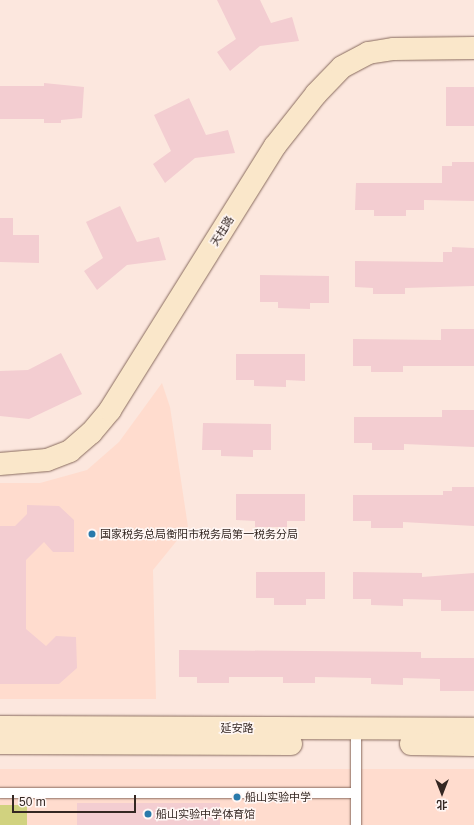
<!DOCTYPE html>
<meta charset="utf-8">
<style>
body{margin:0}
#map{position:relative;width:474px;height:825px;overflow:hidden;background:#fce7de;font-family:Arial,"Noto Sans SC",sans-serif}
div>[style]{position:absolute}
.built>*{inset:0;background:#ffdcce;transform-origin:0 0}
.green>*{inset:0;background:#d1d27f;transform-origin:0 0}
.building>*{inset:0;background:#f3cdd1;transform-origin:0 0}
.roads{filter:drop-shadow(0 0 1px #886a5d) drop-shadow(0 0 1px #886a5d)}
.lane>*{height:10px;margin:-5px;padding:0 5px;transform-origin:5px;border-radius:5px;background:#fff}
.secondary>*{height:22px;margin:-11px;padding:0 11px;transform-origin:11px;border-radius:11px;background:#fae7ca}
.dots>*{width:11px;height:11px;translate:-50% -50%;box-sizing:border-box;border:2px solid #fff7f5;border-radius:50%}
span{translate:-50% -50%;white-space:nowrap;text-align:center;line-height:1.15;-webkit-text-stroke:3px #fff7f5;paint-order:stroke}
.street-label{font-size:11px;color:#342722}
.poi-label{font-size:11px;color:#342722}
.left{translate:0 -50%;text-align:left}
.north{position:absolute;left:422px;top:773px;width:40px;height:40px;-webkit-text-stroke:3px #fff7f5;paint-order:stroke;rotate:180deg;font-size:11px;font-weight:700;line-height:16px;text-align:center;color:#342722}
.north::after{content:'';display:block;margin:auto;width:14px;height:18px;background:#342722;clip-path:polygon(50% 0,100% 100%,50% 72%,0 100%)}
.scale{position:absolute;left:12px;top:795px;width:124px;height:18px;box-sizing:border-box;border:2px solid #342722;border-top:0;padding-left:5px;font-size:12px;line-height:14px;white-space:nowrap;color:#342722;-webkit-text-stroke:3px #fff7f5;paint-order:stroke}
</style>
<div id="map">
<div class="built">
<div style="clip-path:polygon(162px 383px,170px 407px,188px 527px,153px 570px,156px 699px,0 699px,0 483px,40px 483px,87px 470px,119px 442px)"></div>
<div style="left:0;top:769px;width:474px;height:56px"></div>
</div>
<div class="green">
<div style="left:0;top:805px;width:27px;height:20px"></div>
</div>
<div class="building">
<div style="clip-path:polygon(217px 0,260px 0,271px 23px,292px 17px,299px 41px,260px 46px,230px 71px,217px 52px,236px 39px)"></div>
<div style="clip-path:polygon(44px 83px,84px 87px,82px 118px,61px 120px,61px 123px,44px 123px,44px 119px,0 119px,0 86px,44px 86px)"></div>
<div style="left:446px;top:87px;width:28px;height:39px"></div>
<div style="clip-path:polygon(189px 98px,206px 135px,228px 130px,235px 153px,195px 158px,165px 183px,153px 164px,171px 151px,154px 115px)"></div>
<div style="clip-path:polygon(452px 162px,474px 162px,474px 201px,424px 200px,424px 210px,406px 210px,406px 216px,374px 216px,374px 210px,355px 210px,356px 183px,442px 183px,442px 166px,452px 166px)"></div>
<div style="clip-path:polygon(120px 206px,137px 242px,159px 237px,166px 260px,127px 265px,97px 290px,84px 271px,103px 258px,86px 222px)"></div>
<div style="clip-path:polygon(0 218px,13px 218px,13px 235px,39px 235px,39px 263px,0 262px)"></div>
<div style="clip-path:polygon(452px 247px,474px 248px,474px 286px,405px 288px,405px 294px,373px 294px,373px 288px,355px 287px,355px 261px,443px 262px,443px 252px,452px 252px)"></div>
<div style="clip-path:polygon(260px 275px,329px 276px,329px 303px,310px 303px,310px 309px,278px 308px,278px 302px,260px 302px)"></div>
<div style="clip-path:polygon(441px 329px,474px 329px,474px 366px,403px 366px,403px 372px,371px 372px,371px 366px,353px 366px,353px 339px,441px 340px)"></div>
<div style="clip-path:polygon(61px 353px,82px 394px,29px 419px,0 416px,0 371px,28px 370px)"></div>
<div style="clip-path:polygon(236px 354px,305px 354px,305px 381px,286px 380px,286px 387px,254px 386px,254px 380px,236px 380px)"></div>
<div style="clip-path:polygon(442px 410px,474px 410px,474px 447px,404px 444px,404px 450px,372px 450px,372px 443px,354px 443px,354px 417px,442px 417px)"></div>
<div style="clip-path:polygon(203px 423px,271px 424px,271px 450px,253px 450px,253px 457px,221px 456px,221px 450px,202px 450px)"></div>
<div style="clip-path:polygon(452px 487px,474px 487px,474px 526px,403px 522px,403px 528px,371px 528px,371px 521px,353px 521px,353px 495px,443px 495px,443px 491px,452px 491px)"></div>
<div style="clip-path:polygon(236px 494px,305px 494px,305px 521px,287px 521px,287px 527px,255px 527px,255px 521px,236px 520px)"></div>
<div style="clip-path:polygon(27px 505px,59px 506px,74px 520px,74px 552px,53px 552px,44px 542px,26px 560px,26px 629px,46px 646px,56px 636px,76px 637px,77px 668px,59px 684px,0 684px,0 526px,15px 526px,27px 514px)"></div>
<div style="clip-path:polygon(256px 572px,325px 572px,325px 599px,306px 599px,306px 605px,274px 605px,274px 598px,256px 598px)"></div>
<div style="clip-path:polygon(353px 572px,422px 573px,422px 577px,474px 573px,474px 611px,441px 611px,441px 600px,403px 599px,403px 606px,371px 605px,371px 599px,353px 599px)"></div>
<div style="clip-path:polygon(179px 650px,421px 652px,421px 658px,474px 658px,474px 691px,440px 691px,440px 679px,403px 678px,403px 685px,371px 684px,371px 678px,315px 677px,315px 683px,283px 683px,283px 677px,229px 677px,229px 683px,197px 683px,197px 677px,179px 677px)"></div>
<div style="left:77px;top:803px;width:143px;height:22px"></div>
</div>
<div class="roads">
<div class="lane">
<div style="left:356px;top:729px;width:96px;rotate:90deg"></div>
<div style="left:0;top:793px;width:356px"></div>
</div>
<div class="secondary">
<div style="left:0;top:464px;width:47px;rotate:-4.9deg"></div>
<div style="left:47px;top:460px;width:25px;rotate:-21deg"></div>
<div style="left:70px;top:451px;width:28px;rotate:-41deg"></div>
<div style="left:91px;top:433px;width:30px;rotate:-50deg"></div>
<div style="left:110px;top:410px;width:311px;rotate:-58deg"></div>
<div style="left:275px;top:146px;width:66px;rotate:-51.7deg"></div>
<div style="left:316px;top:94px;width:37px;rotate:-46deg"></div>
<div style="left:342px;top:67px;width:30px;rotate:-28deg"></div>
<div style="left:368px;top:53px;width:26px;rotate:-9deg"></div>
<div style="left:394px;top:49px;width:80px;rotate:-0.7deg"></div>
<div style="left:0;top:727px;width:474px;rotate:0.2deg"></div>
<div style="left:0;top:743px;width:291px;rotate:0.2deg"></div>
<div style="left:411px;top:744px;width:63px;rotate:0.9deg"></div>
</div>
</div>
<div class="dots">
<div style="left:92px;top:534px;background:#297aab"></div>
<div style="left:237px;top:797px;background:#297aab"></div>
<div style="left:148px;top:814px;background:#297aab"></div>
</div>
<div class="street-label">
<span style="left:222px;top:231px;rotate:-58deg">天柱路</span>
<span style="left:237px;top:728px">延安路</span>
</div>
<div class="poi-label">
<span class="left" style="left:100px;top:534px">国家税务总局衡阳市税务局第一税务分局</span>
<span class="left" style="left:245px;top:797px">船山实验中学</span>
<span class="left" style="left:156px;top:814px">船山实验中学体育馆</span>
</div>
<div class="north">北</div>
<div class="scale">50 m</div>
</div>
